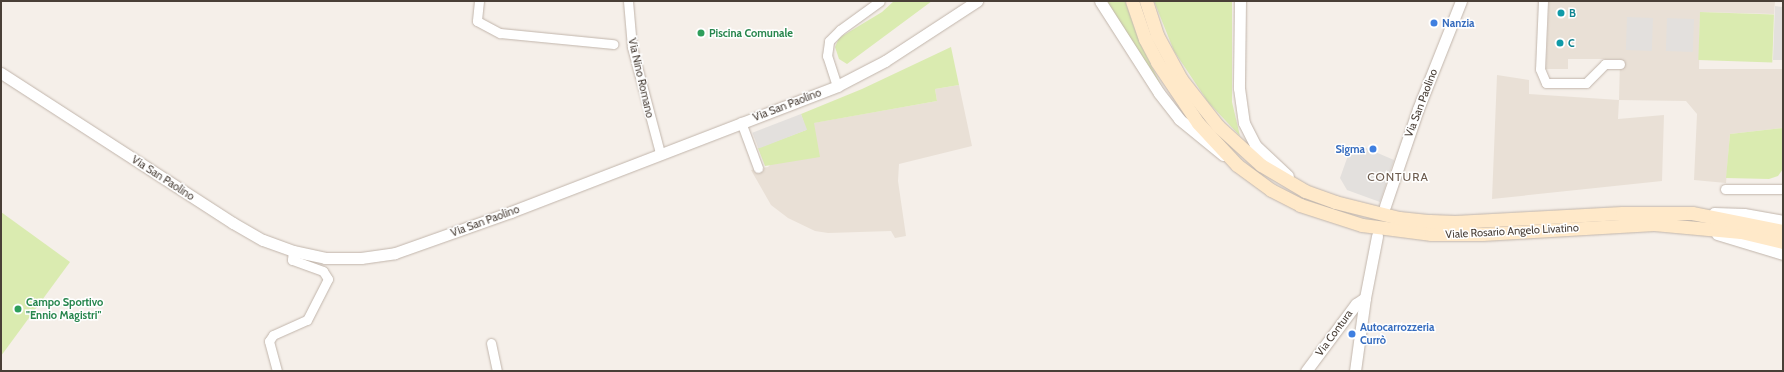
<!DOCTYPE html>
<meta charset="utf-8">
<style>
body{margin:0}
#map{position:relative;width:1784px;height:372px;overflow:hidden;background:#f5efe9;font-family:Cabin,sans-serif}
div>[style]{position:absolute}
.residential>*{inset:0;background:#e9e0d6}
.green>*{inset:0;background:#daebb0;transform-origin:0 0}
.parking>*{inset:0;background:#e3e0dd;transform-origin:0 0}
.roads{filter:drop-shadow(0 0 1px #c1b5ab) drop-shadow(0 0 1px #c1b5ab)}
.minor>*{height:9px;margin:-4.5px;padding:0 4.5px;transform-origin:4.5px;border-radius:4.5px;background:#fff}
.tertiary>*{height:11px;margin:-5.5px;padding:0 5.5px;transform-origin:5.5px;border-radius:5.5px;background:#fff}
.secondary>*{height:13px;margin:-6.5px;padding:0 6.5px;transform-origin:6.5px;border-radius:6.5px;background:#ffe9c9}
.dots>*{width:11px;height:11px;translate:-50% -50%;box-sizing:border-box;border:2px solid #fff;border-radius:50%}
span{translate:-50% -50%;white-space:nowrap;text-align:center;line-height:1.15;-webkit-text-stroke:3px #fff;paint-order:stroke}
.culture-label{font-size:11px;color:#0d838f;font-weight:700}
.left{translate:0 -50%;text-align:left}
.shop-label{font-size:11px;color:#366cbe;font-weight:700}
.right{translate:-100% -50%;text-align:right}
.leisure-label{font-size:11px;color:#27864d;font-weight:700}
.street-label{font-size:11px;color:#493f37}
.neighbourhood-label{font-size:12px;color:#6c5b4d;letter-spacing:1px}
.frame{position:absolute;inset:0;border:2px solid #493f37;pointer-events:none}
</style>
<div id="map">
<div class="residential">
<div style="clip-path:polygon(1549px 1px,1775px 1px,1774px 14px,1700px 12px,1699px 69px,1783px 69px,1783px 128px,1730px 134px,1726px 183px,1694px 180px,1697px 114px,1686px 101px,1619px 100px,1618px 119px,1664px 115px,1662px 181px,1492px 199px,1497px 75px,1529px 80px,1529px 94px,1619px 100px,1620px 59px,1568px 59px,1568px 69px,1546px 69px)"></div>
<div style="clip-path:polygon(959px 85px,972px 146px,899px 164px,898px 181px,906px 236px,895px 238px,891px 231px,828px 233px,815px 231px,788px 218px,771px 205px,751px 170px,768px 167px,813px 123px,937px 101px,935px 89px)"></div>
</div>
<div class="green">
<div style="clip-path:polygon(894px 1px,932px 1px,847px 64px,839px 59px,835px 47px,839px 38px,882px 12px)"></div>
<div style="clip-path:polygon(1104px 1px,1125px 1px,1139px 41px,1169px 101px)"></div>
<div style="clip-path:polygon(1154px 1px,1232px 1px,1232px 102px,1240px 136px,1208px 102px,1174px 51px)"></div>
<div style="left:1700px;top:12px;width:74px;height:48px;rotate:2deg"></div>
<div style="clip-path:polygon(951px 47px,959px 85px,935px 89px,937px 101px,814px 123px,820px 157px,765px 166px,758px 148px,806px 130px,801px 114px,862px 89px)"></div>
<div style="clip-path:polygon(1783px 128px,1783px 169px,1778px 176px,1769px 179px,1726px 178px,1730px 134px)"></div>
<div style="clip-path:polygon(1px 212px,70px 262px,1px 356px)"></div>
</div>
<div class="parking">
<div style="clip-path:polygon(1775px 6px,1783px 7px,1783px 60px,1773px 60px)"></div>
<div style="left:1627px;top:17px;width:26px;height:33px;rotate:2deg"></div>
<div style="left:1667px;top:18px;width:27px;height:33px;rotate:2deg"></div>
<div style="left:801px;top:114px;width:17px;height:52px;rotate:69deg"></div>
<div style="clip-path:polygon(1359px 145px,1394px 160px,1380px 202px,1347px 190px,1340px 178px,1350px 150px)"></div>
</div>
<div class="roads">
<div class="minor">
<div style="left:479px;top:1px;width:20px;rotate:96deg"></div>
<div style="left:477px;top:21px;width:26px;rotate:28deg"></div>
<div style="left:500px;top:33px;width:114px;rotate:5.6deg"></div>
<div style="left:628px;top:1px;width:46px;rotate:85deg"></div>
<div style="left:632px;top:47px;width:110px;rotate:75.2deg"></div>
<div style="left:1543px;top:1px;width:68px;rotate:92.5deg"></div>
<div style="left:1540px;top:69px;width:15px;rotate:67deg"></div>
<div style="left:1546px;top:83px;width:40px"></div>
<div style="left:1586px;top:83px;width:27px;rotate:-45deg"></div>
<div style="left:1605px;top:64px;width:15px"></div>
<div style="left:837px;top:86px;width:32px;rotate:-108deg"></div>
<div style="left:827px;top:56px;width:15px;rotate:-82deg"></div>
<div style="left:829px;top:41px;width:16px;rotate:-45deg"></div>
<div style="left:840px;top:30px;width:49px;rotate:-35.9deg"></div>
<div style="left:741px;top:122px;width:49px;rotate:69.7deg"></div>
<div style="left:1725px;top:189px;width:58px"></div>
<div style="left:491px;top:343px;width:29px;rotate:78deg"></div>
<div style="left:277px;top:371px;width:31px;rotate:-105deg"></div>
<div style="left:269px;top:341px;width:7px;rotate:-56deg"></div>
<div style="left:273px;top:335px;width:37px;rotate:-24deg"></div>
<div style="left:307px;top:320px;width:46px;rotate:-62.9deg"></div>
<div style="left:328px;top:279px;width:9px;rotate:-122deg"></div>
<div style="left:323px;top:271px;width:33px;rotate:-160deg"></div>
<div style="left:292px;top:260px;width:9px;rotate:-84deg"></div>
</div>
<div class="tertiary">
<div style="left:1100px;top:1px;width:109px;rotate:57.3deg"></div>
<div style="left:1159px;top:93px;width:33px;rotate:52deg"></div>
<div style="left:1179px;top:119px;width:57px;rotate:39.3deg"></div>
<div style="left:1240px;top:1px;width:87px;rotate:90.7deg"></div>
<div style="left:1239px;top:88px;width:35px;rotate:82deg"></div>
<div style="left:1244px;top:123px;width:25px;rotate:63deg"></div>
<div style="left:1255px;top:145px;width:45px;rotate:43.2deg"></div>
<div style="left:1px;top:73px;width:276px;rotate:32.9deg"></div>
<div style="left:233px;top:223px;width:34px;rotate:30deg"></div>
<div style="left:263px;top:240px;width:32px;rotate:20deg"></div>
<div style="left:293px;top:251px;width:33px;rotate:12deg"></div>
<div style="left:325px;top:258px;width:36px"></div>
<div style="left:361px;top:258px;width:34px;rotate:-8deg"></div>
<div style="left:395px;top:253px;width:123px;rotate:-19.5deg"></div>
<div style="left:511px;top:212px;width:350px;rotate:-21.1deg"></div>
<div style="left:837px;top:86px;width:54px;rotate:-27.5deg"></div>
<div style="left:885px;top:61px;width:110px;rotate:-33.1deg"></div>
<div style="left:1385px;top:206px;width:102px;rotate:-71.2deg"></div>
<div style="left:1418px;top:109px;width:116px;rotate:-68.3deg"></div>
<div style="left:1714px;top:213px;width:30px;rotate:2deg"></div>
<div style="left:1744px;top:214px;width:40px;rotate:10deg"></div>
<div style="left:1717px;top:234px;width:69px;rotate:16.9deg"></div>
<div style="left:1306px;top:371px;width:84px;rotate:-53.3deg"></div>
<div style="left:1356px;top:304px;width:11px;rotate:-34deg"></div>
<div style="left:1355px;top:371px;width:74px;rotate:-82.2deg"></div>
<div style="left:1365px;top:298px;width:63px;rotate:-79deg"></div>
</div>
<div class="secondary">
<div style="left:1132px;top:1px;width:40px;rotate:71.1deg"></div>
<div style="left:1145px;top:39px;width:26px;rotate:62deg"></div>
<div style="left:1157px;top:62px;width:73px;rotate:56.1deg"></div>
<div style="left:1198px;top:123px;width:57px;rotate:47.1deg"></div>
<div style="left:1237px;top:165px;width:42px;rotate:36.3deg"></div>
<div style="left:1271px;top:190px;width:33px;rotate:27deg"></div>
<div style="left:1300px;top:205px;width:65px;rotate:17.9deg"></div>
<div style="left:1362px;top:225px;width:70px;rotate:7.4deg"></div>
<div style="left:1431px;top:234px;width:51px"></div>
<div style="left:1482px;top:234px;width:172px;rotate:-3.3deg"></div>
<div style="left:1654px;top:224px;width:87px;rotate:5.3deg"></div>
<div style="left:1741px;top:232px;width:43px;rotate:13.4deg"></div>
<div style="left:1146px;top:1px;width:36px;rotate:72deg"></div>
<div style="left:1157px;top:35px;width:50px;rotate:61.4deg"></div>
<div style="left:1181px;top:79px;width:60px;rotate:51.8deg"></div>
<div style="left:1218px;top:126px;width:58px;rotate:42.2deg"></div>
<div style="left:1261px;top:165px;width:51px;rotate:30.6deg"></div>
<div style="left:1305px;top:191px;width:32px;rotate:20deg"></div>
<div style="left:1335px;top:202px;width:66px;rotate:14deg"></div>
<div style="left:1399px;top:218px;width:31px;rotate:6deg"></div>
<div style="left:1430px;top:221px;width:25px;rotate:2deg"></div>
<div style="left:1455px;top:222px;width:167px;rotate:-3.1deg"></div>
<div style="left:1622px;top:213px;width:70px"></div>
<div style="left:1692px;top:213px;width:93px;rotate:11.2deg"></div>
</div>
</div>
<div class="dots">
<div style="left:1561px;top:13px;background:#0f9aa8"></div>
<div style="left:1434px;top:23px;background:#3f7fe0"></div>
<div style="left:701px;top:33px;background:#2e9e5b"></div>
<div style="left:1560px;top:43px;background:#0f9aa8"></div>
<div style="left:1373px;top:149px;background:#3f7fe0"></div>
<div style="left:18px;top:309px;background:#2e9e5b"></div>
<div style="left:1352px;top:334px;background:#3f7fe0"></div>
</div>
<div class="culture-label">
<span class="left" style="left:1569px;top:13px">B</span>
<span class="left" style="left:1568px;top:43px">C</span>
</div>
<div class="shop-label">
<span class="left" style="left:1442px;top:23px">Nanzia</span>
<span class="right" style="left:1365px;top:149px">Sigma</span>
<span class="left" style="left:1360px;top:334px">Autocarrozzeria<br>Currò</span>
</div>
<div class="leisure-label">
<span class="left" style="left:709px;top:33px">Piscina Comunale</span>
<span class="left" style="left:26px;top:309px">Campo Sportivo<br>"Ennio Magistri"</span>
</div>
<div class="street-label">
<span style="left:641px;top:78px;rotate:77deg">Via Nino Romano</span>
<span style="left:1421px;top:103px;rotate:-69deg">Via San Paolino</span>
<span style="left:787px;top:105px;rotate:-21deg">Via San Paolino</span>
<span style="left:163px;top:178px;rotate:33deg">Via San Paolino</span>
<span style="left:485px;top:221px;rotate:-20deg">Via San Paolino</span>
<span style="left:1512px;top:231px;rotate:-3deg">Viale Rosario Angelo Livatino</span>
<span style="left:1334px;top:333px;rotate:-54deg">Via Contura</span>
</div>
<div class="neighbourhood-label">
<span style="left:1398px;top:177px">CONTURA</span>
</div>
<div class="frame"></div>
</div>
